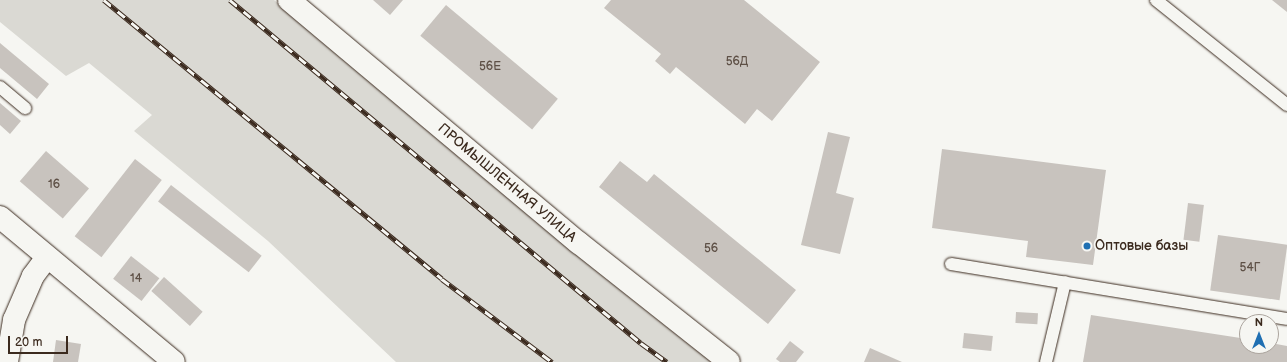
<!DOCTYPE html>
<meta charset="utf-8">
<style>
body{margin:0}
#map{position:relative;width:1287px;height:362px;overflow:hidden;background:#f6f6f2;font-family:"Balsamiq Sans",sans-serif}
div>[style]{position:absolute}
.green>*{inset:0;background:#dad9d3}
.building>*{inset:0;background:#c8c3be;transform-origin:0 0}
.roads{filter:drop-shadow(0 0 1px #3b2a1e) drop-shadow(0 0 1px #3b2a1e)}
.lane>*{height:12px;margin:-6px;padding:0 6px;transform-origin:6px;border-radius:6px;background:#f6f6f2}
.street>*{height:22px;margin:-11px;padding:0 11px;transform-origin:11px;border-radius:11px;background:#f6f6f2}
.secondary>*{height:22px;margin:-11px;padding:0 11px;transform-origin:11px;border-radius:11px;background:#f6f6f2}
.rail>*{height:4.5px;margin-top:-2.25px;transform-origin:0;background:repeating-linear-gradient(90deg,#f6f6f2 0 9px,#3b2a1e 0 18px);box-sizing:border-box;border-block:1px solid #3b2a1e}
.dots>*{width:11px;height:11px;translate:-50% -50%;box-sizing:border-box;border:2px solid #f6f6f2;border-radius:50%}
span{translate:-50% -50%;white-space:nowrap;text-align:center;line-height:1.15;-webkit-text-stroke:3.5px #f6f6f2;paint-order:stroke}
.number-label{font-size:12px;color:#5e5046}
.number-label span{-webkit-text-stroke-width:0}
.street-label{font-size:14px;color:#3b2a1e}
.poi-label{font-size:14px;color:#3b2a1e}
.left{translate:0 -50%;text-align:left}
.north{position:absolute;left:1239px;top:314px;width:40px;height:40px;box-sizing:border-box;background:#f6f6f2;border:1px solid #aba49d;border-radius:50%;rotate:0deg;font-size:11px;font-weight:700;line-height:16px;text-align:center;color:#3b2a1e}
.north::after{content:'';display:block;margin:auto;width:14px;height:18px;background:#1f6fb2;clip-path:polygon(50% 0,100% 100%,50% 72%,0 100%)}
.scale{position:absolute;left:8px;top:336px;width:60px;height:18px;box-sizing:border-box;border:2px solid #3b2a1e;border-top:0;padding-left:5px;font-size:12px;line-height:14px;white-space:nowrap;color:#3b2a1e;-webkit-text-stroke:3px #f6f6f2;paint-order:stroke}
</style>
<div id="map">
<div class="green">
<div style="clip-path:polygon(0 0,274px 0,713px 362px,396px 362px,268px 241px,134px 131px,152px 115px,89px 63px,66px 76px,0 22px)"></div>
</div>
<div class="building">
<div style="clip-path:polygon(373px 0,403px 0,390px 15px)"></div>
<div style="clip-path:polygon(611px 0,744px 0,820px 62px,772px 121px,757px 109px,745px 124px,676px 67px,670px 74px,655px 61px,661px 54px,604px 8px)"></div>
<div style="clip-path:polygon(1272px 0,1287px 0,1287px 12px)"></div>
<div style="left:446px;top:5px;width:146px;height:40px;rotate:40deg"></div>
<div style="clip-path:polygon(0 43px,49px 84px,37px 99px,0 68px)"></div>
<div style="clip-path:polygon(0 103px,21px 121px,10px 134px,0 125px)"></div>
<div style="clip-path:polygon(828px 132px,850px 137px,836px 193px,854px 198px,840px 254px,801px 245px)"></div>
<div style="clip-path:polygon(942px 149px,1106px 170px,1093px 265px,1026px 257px,1028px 241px,932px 228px)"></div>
<div style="left:46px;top:151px;width:57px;height:40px;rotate:41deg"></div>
<div style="left:135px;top:159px;width:34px;height:98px;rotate:38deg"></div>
<div style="clip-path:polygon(620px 161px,647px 182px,654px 174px,796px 290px,768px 324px,599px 187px)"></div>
<div style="left:171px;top:185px;width:115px;height:21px;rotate:38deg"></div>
<div style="left:1188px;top:203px;width:16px;height:37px;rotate:7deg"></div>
<div style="left:1218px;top:235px;width:70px;height:56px;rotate:8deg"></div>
<div style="left:131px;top:256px;width:36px;height:29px;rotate:38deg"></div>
<div style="left:164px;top:277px;width:52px;height:19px;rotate:42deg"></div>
<div style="left:1016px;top:312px;width:22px;height:11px;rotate:3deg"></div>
<div style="clip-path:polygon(1091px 315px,1247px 339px,1247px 346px,1271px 346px,1271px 343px,1287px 346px,1287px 362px,1083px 362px)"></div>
<div style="left:964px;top:333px;width:29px;height:15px;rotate:6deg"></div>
<div style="clip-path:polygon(56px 340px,81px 344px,78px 362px,53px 362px)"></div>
<div style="clip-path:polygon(790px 341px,804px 352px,796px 362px,780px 362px,776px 359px)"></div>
<div style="clip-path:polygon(870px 348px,902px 362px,864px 362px)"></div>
</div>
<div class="roads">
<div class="lane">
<div style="left:1156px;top:0;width:168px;rotate:38.7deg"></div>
<div style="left:0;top:87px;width:33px;rotate:40deg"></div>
<div style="left:951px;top:264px;width:340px;rotate:9.3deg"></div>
<div style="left:1046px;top:362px;width:82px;rotate:-76.6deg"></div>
</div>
<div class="street">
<div style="left:0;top:217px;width:226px;rotate:39.8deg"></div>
<div style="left:7px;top:362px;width:43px;rotate:-80.5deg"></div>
<div style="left:14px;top:320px;width:48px;rotate:-66.6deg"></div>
<div style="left:33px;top:276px;width:21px;rotate:-53deg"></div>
</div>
<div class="secondary">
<div style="left:289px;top:0;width:378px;rotate:40deg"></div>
<div style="left:579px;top:243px;width:191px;rotate:38.4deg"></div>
</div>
</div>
<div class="rail">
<div style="left:104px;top:0;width:438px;rotate:39.5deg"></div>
<div style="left:442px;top:279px;width:138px;rotate:37deg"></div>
<div style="left:230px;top:0;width:535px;rotate:39.85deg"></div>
<div style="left:641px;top:343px;width:32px;rotate:36deg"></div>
</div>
<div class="dots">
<div style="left:1087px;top:246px;background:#1f6fb2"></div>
</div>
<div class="number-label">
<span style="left:737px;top:62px">56Д</span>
<span style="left:490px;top:67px">56Е</span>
<span style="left:54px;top:185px">16</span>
<span style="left:711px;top:249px">56</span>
<span style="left:1250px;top:268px">54Г</span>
<span style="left:136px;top:279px">14</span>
</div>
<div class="street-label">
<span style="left:507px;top:183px;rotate:40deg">ПРОМЫШЛЕННАЯ УЛИЦА</span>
</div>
<div class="poi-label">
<span class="left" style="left:1095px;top:246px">Оптовые базы</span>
</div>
<div class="north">N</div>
<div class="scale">20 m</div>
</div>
